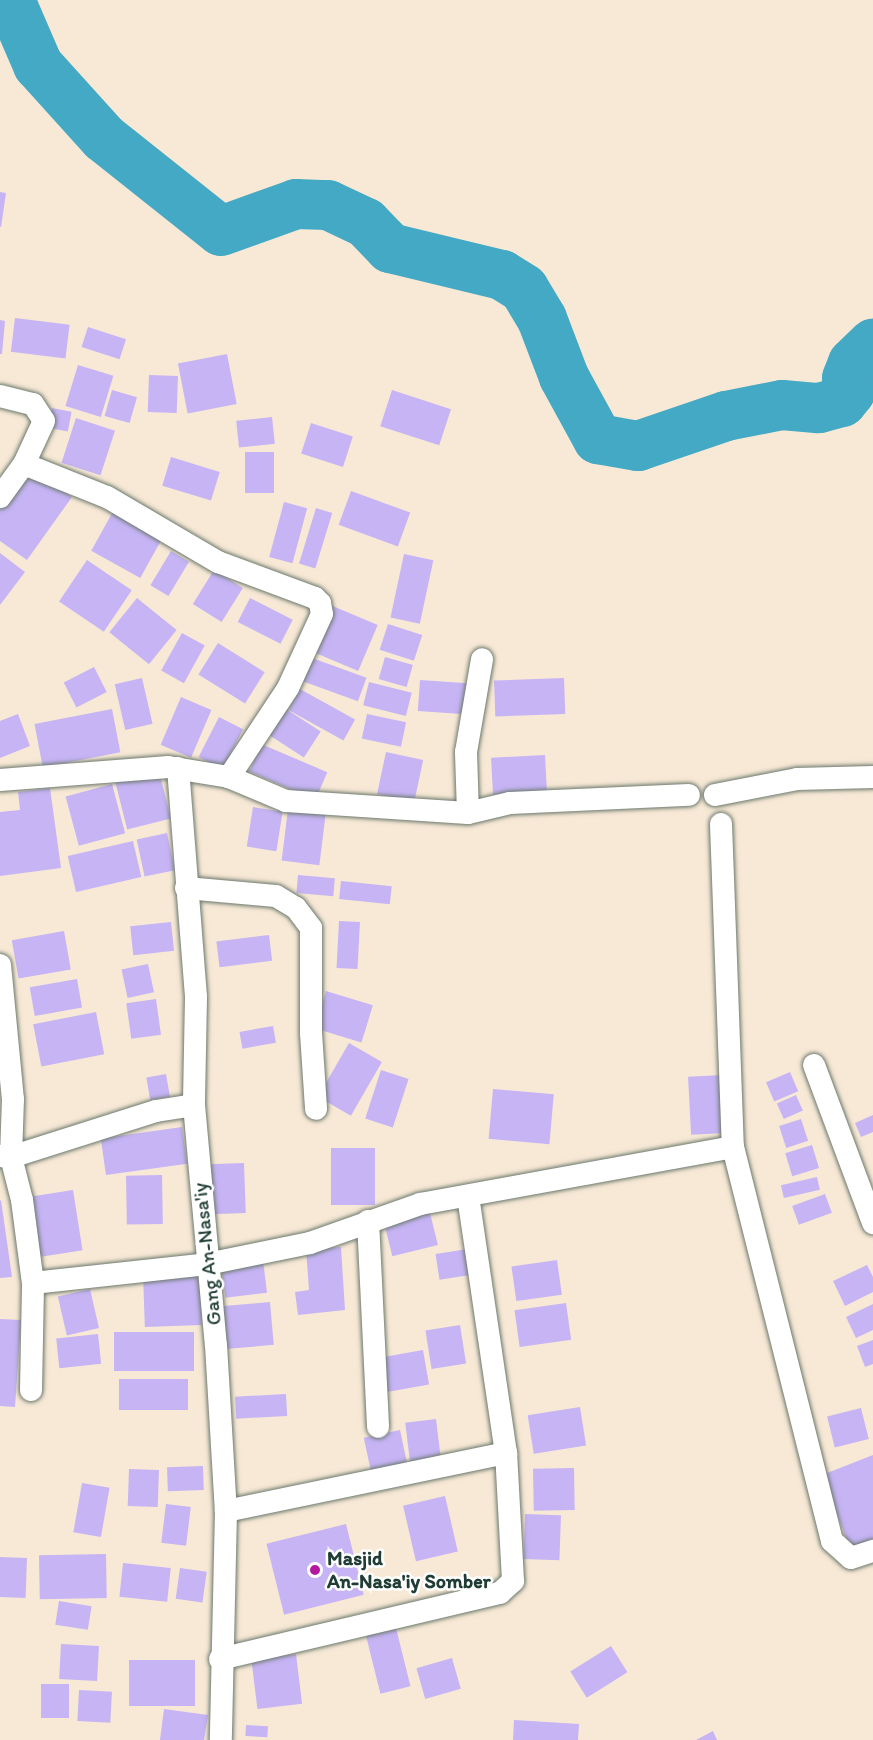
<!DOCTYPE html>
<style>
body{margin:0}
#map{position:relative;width:873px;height:1740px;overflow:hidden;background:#f8e9d6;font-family:Itim,sans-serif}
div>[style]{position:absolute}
.river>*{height:50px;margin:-25px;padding:0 25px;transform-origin:25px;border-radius:25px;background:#44a9c4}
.building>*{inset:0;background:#c6b4f5;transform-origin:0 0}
.roads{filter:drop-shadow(0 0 2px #6b796d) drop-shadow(0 0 2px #6b796d)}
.street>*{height:22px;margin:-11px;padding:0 11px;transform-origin:11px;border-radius:11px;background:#fff}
.dots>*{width:16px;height:16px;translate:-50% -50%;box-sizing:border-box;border:3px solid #fff;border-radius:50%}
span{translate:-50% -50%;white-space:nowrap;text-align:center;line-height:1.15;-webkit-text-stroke:5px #fff;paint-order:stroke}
.street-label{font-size:20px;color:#1f3d34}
.poi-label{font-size:20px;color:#1f3d34;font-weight:700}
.left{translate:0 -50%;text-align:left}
</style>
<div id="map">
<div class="river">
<div style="left:10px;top:0;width:71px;rotate:66.7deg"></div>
<div style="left:38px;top:65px;width:98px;rotate:47.9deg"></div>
<div style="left:104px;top:138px;width:149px;rotate:38.5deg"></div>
<div style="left:221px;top:231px;width:80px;rotate:-19.8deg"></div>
<div style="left:296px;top:204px;width:32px;rotate:2deg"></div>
<div style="left:328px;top:205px;width:42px;rotate:25.3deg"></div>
<div style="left:366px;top:223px;width:35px;rotate:46deg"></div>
<div style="left:390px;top:248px;width:115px;rotate:13.6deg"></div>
<div style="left:502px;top:275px;width:26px;rotate:32deg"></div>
<div style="left:524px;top:289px;width:35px;rotate:59deg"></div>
<div style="left:542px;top:319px;width:62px;rotate:69.2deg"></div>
<div style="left:564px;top:377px;width:71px;rotate:61.3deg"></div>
<div style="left:598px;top:439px;width:41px;rotate:9.9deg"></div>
<div style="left:638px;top:446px;width:93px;rotate:-18.8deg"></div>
<div style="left:726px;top:416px;width:57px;rotate:-11.1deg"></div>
<div style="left:782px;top:405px;width:37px;rotate:5deg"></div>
<div style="left:819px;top:408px;width:24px;rotate:-15deg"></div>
<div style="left:842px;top:402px;width:13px;rotate:-51deg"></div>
<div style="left:850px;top:392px;width:14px;rotate:-102deg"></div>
<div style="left:847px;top:378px;width:16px;rotate:-68deg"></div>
<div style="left:853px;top:363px;width:28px;rotate:-44deg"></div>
</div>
<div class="building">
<div style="clip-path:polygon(0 192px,6px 193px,1px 227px,0 227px)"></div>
<div style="left:15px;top:318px;width:55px;height:34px;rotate:7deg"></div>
<div style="clip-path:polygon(0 320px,5px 321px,2px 354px,0 354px)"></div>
<div style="left:88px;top:327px;width:40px;height:21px;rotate:18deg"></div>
<div style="left:227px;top:354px;width:51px;height:50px;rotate:79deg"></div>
<div style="left:78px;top:365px;width:37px;height:43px;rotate:17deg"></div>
<div style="left:149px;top:375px;width:29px;height:37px;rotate:2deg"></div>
<div style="left:112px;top:390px;width:26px;height:27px;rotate:16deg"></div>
<div style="left:392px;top:390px;width:62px;height:38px;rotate:18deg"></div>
<div style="left:52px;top:408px;width:20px;height:20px;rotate:11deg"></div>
<div style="left:272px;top:417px;width:27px;height:36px;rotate:84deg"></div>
<div style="left:76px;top:418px;width:41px;height:47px;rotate:18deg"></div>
<div style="left:311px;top:423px;width:44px;height:32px;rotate:18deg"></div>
<div style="left:245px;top:452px;width:29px;height:41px"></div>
<div style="left:171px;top:457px;width:51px;height:30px;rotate:17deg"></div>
<div style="clip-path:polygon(28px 466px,72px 497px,27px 560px,0 541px,0 505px)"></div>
<div style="left:351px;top:491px;width:63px;height:36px;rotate:20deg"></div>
<div style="left:284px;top:502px;width:24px;height:57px;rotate:15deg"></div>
<div style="left:115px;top:508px;width:56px;height:49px;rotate:29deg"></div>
<div style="left:316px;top:508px;width:17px;height:58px;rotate:17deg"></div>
<div style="left:171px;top:551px;width:21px;height:40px;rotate:31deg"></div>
<div style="clip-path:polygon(0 553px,25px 572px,0 605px)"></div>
<div style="left:404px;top:554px;width:30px;height:65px;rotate:12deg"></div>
<div style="left:87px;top:560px;width:54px;height:50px;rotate:34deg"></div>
<div style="left:214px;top:570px;width:34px;height:40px;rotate:32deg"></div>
<div style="left:137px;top:598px;width:51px;height:44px;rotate:39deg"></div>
<div style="left:250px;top:598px;width:48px;height:27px;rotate:27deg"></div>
<div style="left:328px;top:604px;width:54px;height:50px;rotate:23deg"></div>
<div style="left:388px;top:624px;width:36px;height:27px;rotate:18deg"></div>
<div style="left:182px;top:633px;width:26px;height:43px;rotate:29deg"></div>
<div style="left:218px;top:643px;width:55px;height:37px;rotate:32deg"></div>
<div style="left:385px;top:657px;width:29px;height:23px;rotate:16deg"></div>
<div style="left:312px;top:658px;width:58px;height:25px;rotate:20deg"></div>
<div style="left:94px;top:667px;width:28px;height:34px;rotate:63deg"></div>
<div style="left:142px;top:678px;width:47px;height:28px;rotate:77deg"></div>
<div style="left:564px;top:678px;width:36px;height:70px;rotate:88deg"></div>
<div style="left:420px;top:680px;width:51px;height:31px;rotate:4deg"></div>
<div style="left:369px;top:682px;width:44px;height:24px;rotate:14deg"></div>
<div style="left:300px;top:689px;width:63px;height:24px;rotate:29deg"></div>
<div style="left:181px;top:697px;width:33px;height:52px;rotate:23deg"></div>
<div style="left:283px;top:707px;width:45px;height:31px;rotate:33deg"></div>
<div style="left:112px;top:709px;width:44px;height:79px;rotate:79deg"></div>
<div style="clip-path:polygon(18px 714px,30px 746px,0 758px,0 721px)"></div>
<div style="left:367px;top:714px;width:40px;height:25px;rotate:12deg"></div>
<div style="left:219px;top:717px;width:27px;height:45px;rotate:27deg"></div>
<div style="left:261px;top:744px;width:72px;height:30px;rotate:23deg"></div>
<div style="left:386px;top:752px;width:38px;height:43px;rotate:12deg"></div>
<div style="left:545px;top:755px;width:37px;height:54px;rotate:87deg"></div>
<div style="left:159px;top:771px;width:49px;height:45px;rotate:76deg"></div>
<div style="left:112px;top:784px;width:51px;height:48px;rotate:75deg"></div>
<div style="clip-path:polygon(50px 788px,61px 868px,0 876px,0 812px,20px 810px,18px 792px)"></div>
<div style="left:253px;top:807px;width:30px;height:40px;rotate:9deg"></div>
<div style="left:288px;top:809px;width:38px;height:52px;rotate:7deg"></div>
<div style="left:167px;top:833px;width:38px;height:31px;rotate:78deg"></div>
<div style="left:133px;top:841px;width:37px;height:67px;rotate:77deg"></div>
<div style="left:298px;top:875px;width:37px;height:18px;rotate:5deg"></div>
<div style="left:341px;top:881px;width:51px;height:18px;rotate:6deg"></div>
<div style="left:339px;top:921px;width:21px;height:47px;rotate:3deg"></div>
<div style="left:171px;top:922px;width:29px;height:41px;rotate:84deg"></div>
<div style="left:64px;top:931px;width:39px;height:53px;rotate:80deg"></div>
<div style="left:269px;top:935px;width:26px;height:53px;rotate:83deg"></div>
<div style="left:148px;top:964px;width:29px;height:27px;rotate:78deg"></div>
<div style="left:77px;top:979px;width:29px;height:48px;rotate:80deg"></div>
<div style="left:326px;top:991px;width:49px;height:39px;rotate:17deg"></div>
<div style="left:156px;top:999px;width:36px;height:30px;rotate:82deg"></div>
<div style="left:96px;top:1012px;width:43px;height:64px;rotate:79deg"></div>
<div style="left:273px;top:1026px;width:17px;height:34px;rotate:80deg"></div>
<div style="left:349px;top:1043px;width:38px;height:62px;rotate:30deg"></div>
<div style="left:381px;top:1070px;width:29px;height:51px;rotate:18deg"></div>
<div style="left:790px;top:1072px;width:21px;height:26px;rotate:67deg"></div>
<div style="left:166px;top:1074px;width:23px;height:20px;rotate:80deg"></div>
<div style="left:723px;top:1075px;width:58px;height:35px;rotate:87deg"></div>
<div style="left:493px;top:1089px;width:61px;height:50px;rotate:5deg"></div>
<div style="left:796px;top:1095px;width:17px;height:21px;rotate:66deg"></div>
<div style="clip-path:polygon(873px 1115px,873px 1132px,861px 1137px,855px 1123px)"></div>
<div style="left:801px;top:1119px;width:23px;height:23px;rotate:72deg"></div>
<div style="left:182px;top:1127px;width:37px;height:82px;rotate:82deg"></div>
<div style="left:812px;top:1145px;width:24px;height:28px;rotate:73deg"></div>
<div style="left:331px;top:1148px;width:44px;height:57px"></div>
<div style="left:244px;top:1163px;width:50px;height:36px;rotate:88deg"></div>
<div style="left:162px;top:1175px;width:49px;height:36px;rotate:89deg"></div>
<div style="left:817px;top:1177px;width:13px;height:37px;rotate:77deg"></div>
<div style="left:73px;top:1190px;width:61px;height:47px;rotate:81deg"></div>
<div style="left:825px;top:1194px;width:20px;height:35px;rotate:70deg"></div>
<div style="clip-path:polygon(1px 1200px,12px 1277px,0 1278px,0 1201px)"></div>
<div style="left:429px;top:1209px;width:37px;height:47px;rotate:76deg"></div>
<div style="clip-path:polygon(341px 1247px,345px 1310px,298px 1315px,295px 1292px,309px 1290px,306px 1249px)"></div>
<div style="left:474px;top:1248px;width:26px;height:39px;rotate:81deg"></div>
<div style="left:263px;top:1260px;width:33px;height:42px;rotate:83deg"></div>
<div style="left:557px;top:1260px;width:35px;height:46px;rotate:82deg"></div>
<div style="clip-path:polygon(867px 1265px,873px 1277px,873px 1292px,845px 1306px,833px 1281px)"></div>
<div style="left:200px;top:1273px;width:52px;height:57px;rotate:88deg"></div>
<div style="left:90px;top:1289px;width:40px;height:33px;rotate:77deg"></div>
<div style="left:270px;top:1302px;width:43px;height:49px;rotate:85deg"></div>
<div style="left:566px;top:1303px;width:37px;height:52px;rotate:82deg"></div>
<div style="clip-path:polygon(873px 1304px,873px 1330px,856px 1338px,846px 1317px)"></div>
<div style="clip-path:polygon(0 1319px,21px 1320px,15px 1407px,0 1406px)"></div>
<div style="left:460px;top:1325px;width:39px;height:35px;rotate:81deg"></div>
<div style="left:114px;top:1332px;width:80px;height:39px"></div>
<div style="left:98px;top:1334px;width:30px;height:42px;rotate:84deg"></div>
<div style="clip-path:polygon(873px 1340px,873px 1364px,865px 1367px,857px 1346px)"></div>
<div style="left:423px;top:1350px;width:35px;height:47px;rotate:80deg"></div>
<div style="left:188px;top:1379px;width:31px;height:69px;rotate:90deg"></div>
<div style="left:286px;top:1394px;width:22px;height:51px;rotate:87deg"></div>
<div style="left:580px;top:1407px;width:39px;height:53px;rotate:81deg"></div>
<div style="left:861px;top:1408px;width:32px;height:35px;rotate:76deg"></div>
<div style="left:436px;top:1419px;width:43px;height:31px;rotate:83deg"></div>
<div style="left:400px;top:1430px;width:35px;height:37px;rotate:78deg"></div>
<div style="clip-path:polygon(873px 1455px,873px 1539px,850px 1548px,822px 1475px)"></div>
<div style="left:203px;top:1466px;width:24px;height:36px;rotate:88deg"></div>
<div style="left:574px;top:1468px;width:42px;height:41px;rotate:89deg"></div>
<div style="left:129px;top:1469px;width:30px;height:37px;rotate:2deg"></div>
<div style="left:82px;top:1483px;width:28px;height:50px;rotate:10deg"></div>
<div style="left:445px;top:1496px;width:57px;height:43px;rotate:77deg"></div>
<div style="left:166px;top:1504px;width:25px;height:39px;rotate:7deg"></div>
<div style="left:525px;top:1514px;width:36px;height:45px;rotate:2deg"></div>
<div style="left:346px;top:1524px;width:73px;height:82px;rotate:76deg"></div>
<div style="left:106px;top:1554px;width:44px;height:67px;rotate:89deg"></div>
<div style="left:0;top:1557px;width:27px;height:40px;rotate:2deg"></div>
<div style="left:123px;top:1563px;width:48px;height:34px;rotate:6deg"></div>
<div style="left:180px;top:1568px;width:27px;height:31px;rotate:8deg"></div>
<div style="left:59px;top:1601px;width:33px;height:24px;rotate:9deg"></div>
<div style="left:396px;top:1628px;width:60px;height:31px;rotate:76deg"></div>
<div style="left:61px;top:1644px;width:38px;height:35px;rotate:3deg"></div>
<div style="left:611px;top:1646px;width:31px;height:48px;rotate:58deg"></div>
<div style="left:296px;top:1654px;width:50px;height:45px;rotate:83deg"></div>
<div style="left:452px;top:1658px;width:32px;height:37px;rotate:74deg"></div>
<div style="left:195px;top:1660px;width:46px;height:66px;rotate:90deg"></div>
<div style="left:41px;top:1684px;width:28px;height:34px"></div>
<div style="left:79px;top:1690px;width:33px;height:31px;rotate:3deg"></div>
<div style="clip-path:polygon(164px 1709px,208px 1715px,204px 1740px,160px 1740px)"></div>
<div style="clip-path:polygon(514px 1720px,579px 1724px,578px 1740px,513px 1740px)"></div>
<div style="left:246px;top:1725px;width:22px;height:11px;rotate:3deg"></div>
<div style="clip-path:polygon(713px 1731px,717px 1740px,696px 1740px)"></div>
</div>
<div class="roads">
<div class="street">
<div style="left:0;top:396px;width:34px;rotate:14deg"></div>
<div style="left:33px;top:404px;width:20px;rotate:57deg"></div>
<div style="left:44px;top:421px;width:47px;rotate:114.9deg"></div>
<div style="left:24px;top:464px;width:41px;rotate:126deg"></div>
<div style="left:24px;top:464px;width:89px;rotate:21.7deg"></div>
<div style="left:107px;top:497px;width:129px;rotate:30.4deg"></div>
<div style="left:218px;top:562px;width:103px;rotate:20.4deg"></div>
<div style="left:315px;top:598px;width:7px;rotate:45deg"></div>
<div style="left:320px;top:603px;width:11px;rotate:80deg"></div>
<div style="left:322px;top:614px;width:81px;rotate:114.7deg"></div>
<div style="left:288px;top:688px;width:107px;rotate:123.5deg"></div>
<div style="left:178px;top:768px;width:230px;rotate:85.5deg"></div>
<div style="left:196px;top:997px;width:108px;rotate:91.1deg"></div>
<div style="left:194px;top:1105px;width:241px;rotate:84.8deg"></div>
<div style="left:216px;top:1345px;width:166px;rotate:86.6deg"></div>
<div style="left:226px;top:1511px;width:229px;rotate:91.3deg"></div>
<div style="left:0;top:780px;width:169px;rotate:-4.4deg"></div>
<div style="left:168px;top:767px;width:62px;rotate:9.3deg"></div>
<div style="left:229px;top:777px;width:62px;rotate:22.8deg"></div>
<div style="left:286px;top:801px;width:182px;rotate:3.8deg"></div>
<div style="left:468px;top:813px;width:43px;rotate:-13.4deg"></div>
<div style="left:510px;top:803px;width:179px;rotate:-2.6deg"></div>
<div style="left:715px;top:795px;width:84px;rotate:-11deg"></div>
<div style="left:797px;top:779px;width:76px;rotate:-1.5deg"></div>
<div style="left:468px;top:813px;width:61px;rotate:-91.9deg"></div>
<div style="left:466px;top:752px;width:94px;rotate:-80.2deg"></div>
<div style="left:721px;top:824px;width:323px;rotate:87.9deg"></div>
<div style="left:733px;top:1147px;width:406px;rotate:75.9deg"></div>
<div style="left:832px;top:1541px;width:25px;rotate:42deg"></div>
<div style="left:851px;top:1558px;width:23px;rotate:-18deg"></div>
<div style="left:186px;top:888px;width:90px;rotate:5.1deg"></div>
<div style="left:276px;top:896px;width:23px;rotate:31deg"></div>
<div style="left:296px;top:908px;width:25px;rotate:53deg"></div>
<div style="left:311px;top:928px;width:105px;rotate:90deg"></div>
<div style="left:311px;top:1033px;width:76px;rotate:86.2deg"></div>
<div style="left:0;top:965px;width:135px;rotate:84.5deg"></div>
<div style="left:13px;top:1099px;width:58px;rotate:92deg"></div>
<div style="left:11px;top:1157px;width:44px;rotate:75.7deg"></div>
<div style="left:22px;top:1200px;width:84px;rotate:82.5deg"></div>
<div style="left:33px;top:1283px;width:175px;rotate:-6.2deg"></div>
<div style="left:207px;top:1264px;width:105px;rotate:-11.5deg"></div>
<div style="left:310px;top:1243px;width:117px;rotate:-19.5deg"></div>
<div style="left:420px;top:1204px;width:318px;rotate:-10.3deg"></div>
<div style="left:814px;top:1065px;width:169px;rotate:69.5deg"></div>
<div style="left:0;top:1156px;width:11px;rotate:5deg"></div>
<div style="left:11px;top:1157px;width:152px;rotate:-17.6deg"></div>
<div style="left:156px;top:1111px;width:38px;rotate:-9deg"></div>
<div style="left:468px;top:1196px;width:260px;rotate:81.6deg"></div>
<div style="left:368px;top:1221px;width:206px;rotate:87.2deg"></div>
<div style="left:31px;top:1390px;width:107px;rotate:-88.9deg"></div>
<div style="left:220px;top:1659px;width:288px;rotate:-13.3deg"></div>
<div style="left:500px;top:1593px;width:18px;rotate:-43deg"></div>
<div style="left:513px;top:1581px;width:128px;rotate:-93.1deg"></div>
<div style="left:506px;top:1453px;width:286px;rotate:168.3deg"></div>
</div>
</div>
<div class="dots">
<div style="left:315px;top:1570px;background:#b5179e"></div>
</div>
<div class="street-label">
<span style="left:207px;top:1254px;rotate:-96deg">Gang An-Nasa'iy</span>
</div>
<div class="poi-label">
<span class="left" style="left:327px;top:1570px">Masjid<br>An-Nasa'iy Somber</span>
</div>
</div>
